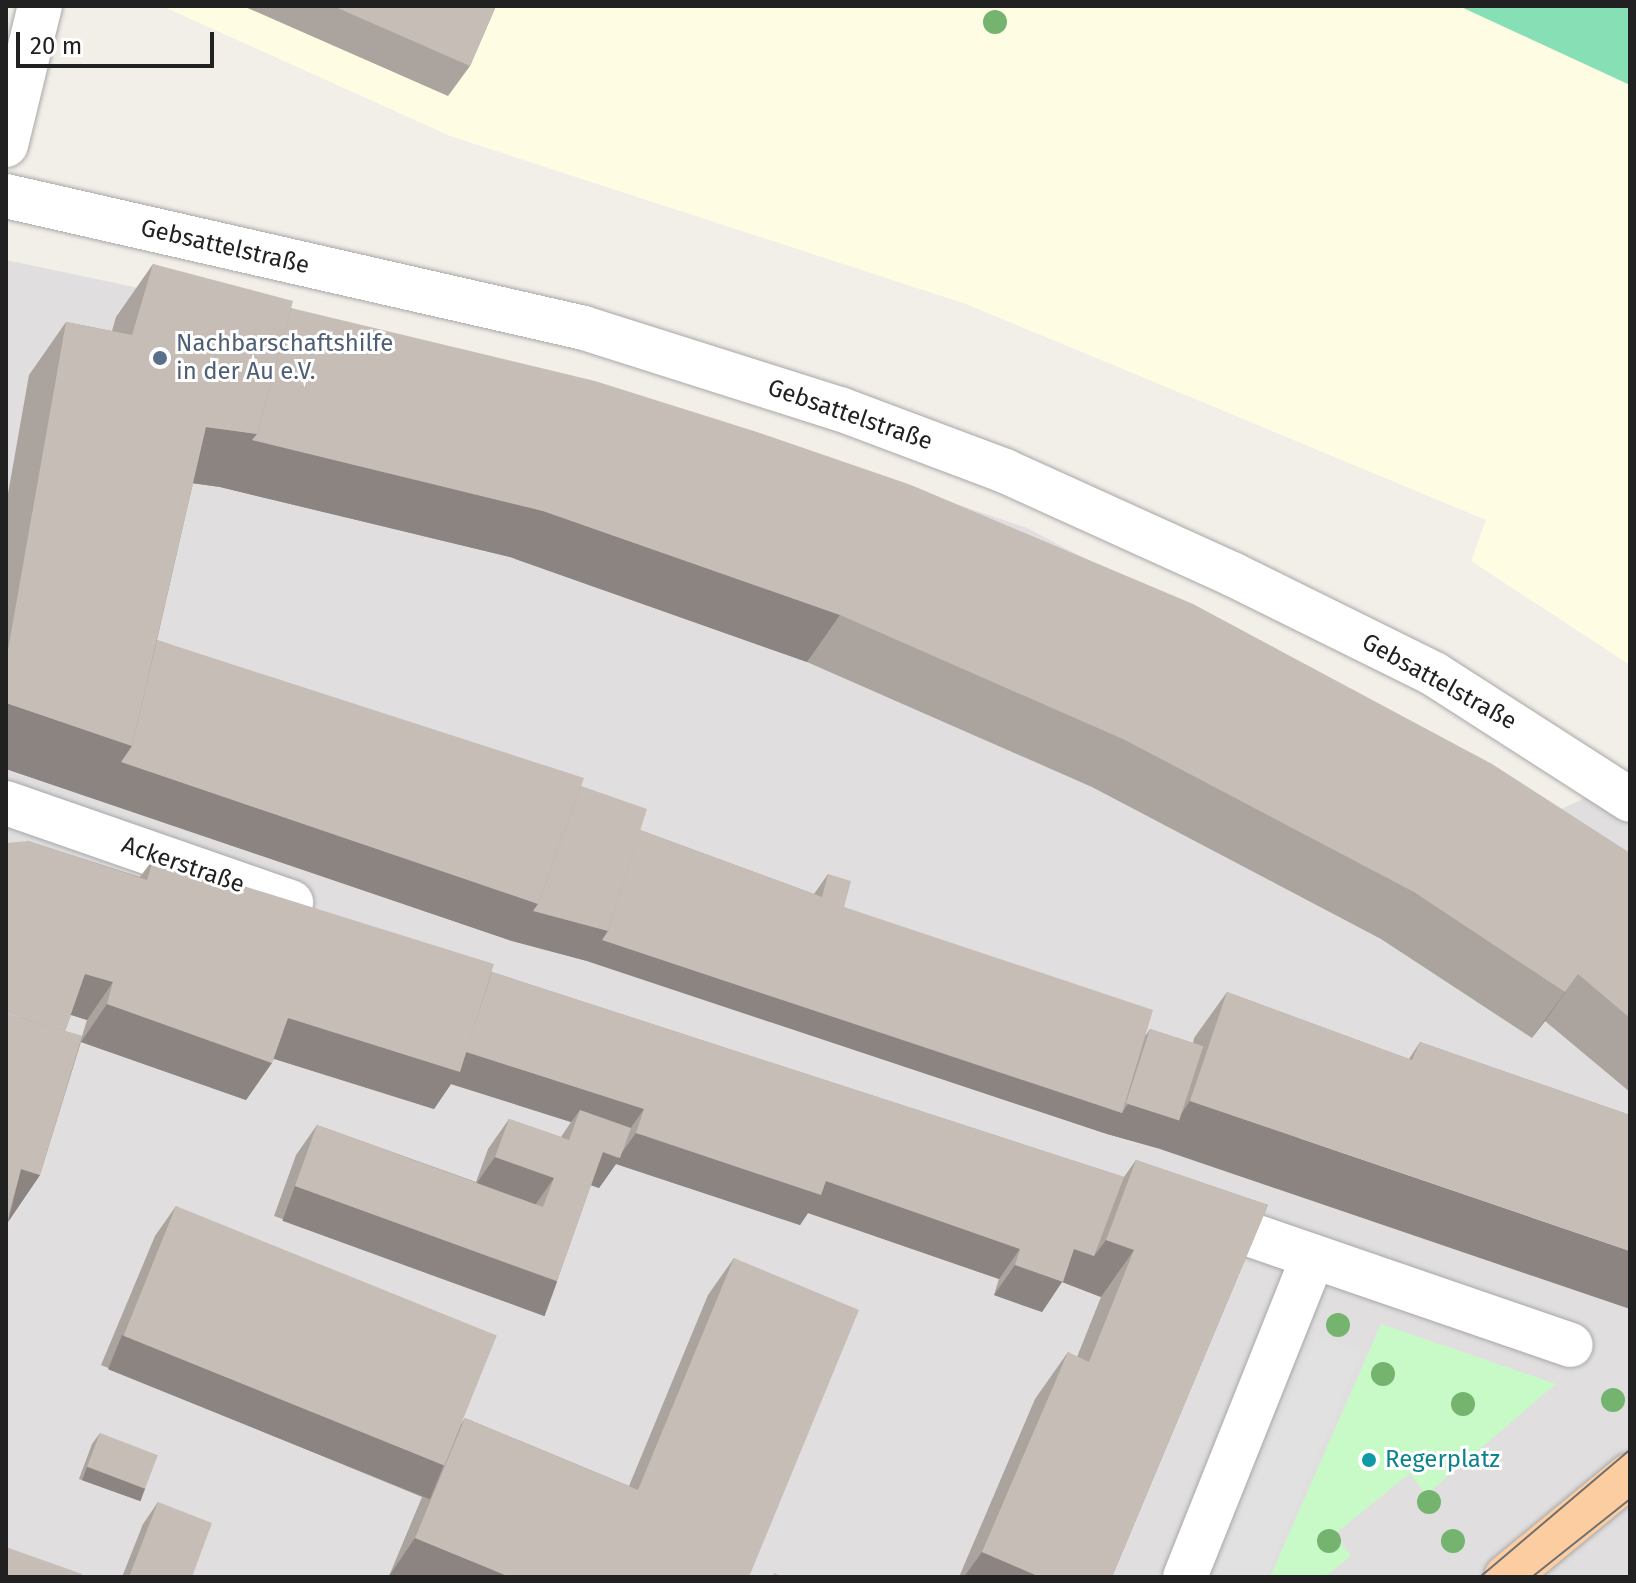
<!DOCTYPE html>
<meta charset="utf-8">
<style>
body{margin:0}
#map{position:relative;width:1636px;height:1583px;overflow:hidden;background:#f2eee8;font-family:"Fira Sans",sans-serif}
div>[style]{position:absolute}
.residential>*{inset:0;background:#e0dedf}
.education>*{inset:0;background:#fffce4}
.park>*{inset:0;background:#c8fac7}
.pitch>*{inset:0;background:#87e0b5}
.parking>*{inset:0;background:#e1e1e1;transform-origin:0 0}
.roads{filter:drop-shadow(0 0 2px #a8a8a8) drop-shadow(0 0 2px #a8a8a8)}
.minor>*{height:44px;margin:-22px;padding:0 22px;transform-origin:22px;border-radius:22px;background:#fff}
.major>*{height:44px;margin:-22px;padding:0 22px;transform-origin:22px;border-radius:22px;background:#fdcda2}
.tram>*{height:2px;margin:-1px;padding:0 1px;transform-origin:1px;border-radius:1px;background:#6f6f6f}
.trees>*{width:24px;height:24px;margin:-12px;border-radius:50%;background:#74b46e}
.wall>*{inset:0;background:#aba39d}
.shaded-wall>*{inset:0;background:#8b8480;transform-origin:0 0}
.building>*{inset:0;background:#c7bdb7;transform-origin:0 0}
.dots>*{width:22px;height:22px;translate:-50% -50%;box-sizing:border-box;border:4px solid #fff;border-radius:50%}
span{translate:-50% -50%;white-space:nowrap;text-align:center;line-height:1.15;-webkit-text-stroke:6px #fff;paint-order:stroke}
.street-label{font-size:24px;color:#212121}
.service-label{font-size:24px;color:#4e5e75}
.left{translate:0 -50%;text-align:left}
.culture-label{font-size:24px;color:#0d838f}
.frame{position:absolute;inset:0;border:8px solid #212121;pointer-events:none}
.scale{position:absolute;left:16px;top:32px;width:198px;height:36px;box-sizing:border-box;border:4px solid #212121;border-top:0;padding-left:10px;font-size:24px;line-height:28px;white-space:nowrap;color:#212121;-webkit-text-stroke:6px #fff;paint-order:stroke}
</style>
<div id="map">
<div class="residential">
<div style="clip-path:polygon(6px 260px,614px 388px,1027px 528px,1561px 809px,1630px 778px,1630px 1577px,6px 1577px)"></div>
</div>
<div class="education">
<div style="clip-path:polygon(162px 6px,1630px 6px,1630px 665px,1471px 561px,1486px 520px,966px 304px,450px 136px)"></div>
</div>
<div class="park">
<div style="clip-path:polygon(1381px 1324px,1556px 1384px,1426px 1495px,1410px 1473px,1335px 1534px,1351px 1556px,1325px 1577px,1270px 1577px)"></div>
</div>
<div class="pitch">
<div style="clip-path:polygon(1459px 6px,1630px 6px,1630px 85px)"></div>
</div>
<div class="parking">
<div style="left:1317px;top:1334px;width:48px;height:266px;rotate:23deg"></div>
</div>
<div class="roads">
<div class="minor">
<div style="left:6px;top:145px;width:143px;rotate:-76.3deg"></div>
<div style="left:6px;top:196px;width:593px;rotate:12.86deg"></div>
<div style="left:584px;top:328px;width:269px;rotate:17.6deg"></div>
<div style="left:840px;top:409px;width:176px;rotate:20.6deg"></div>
<div style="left:1005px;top:471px;width:249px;rotate:24.4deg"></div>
<div style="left:1232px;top:574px;width:225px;rotate:26.3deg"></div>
<div style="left:1434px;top:674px;width:233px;rotate:32.7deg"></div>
<div style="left:6px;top:803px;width:302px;rotate:19.2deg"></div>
<div style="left:1199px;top:1217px;width:393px;rotate:19deg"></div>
<div style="left:1185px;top:1577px;width:345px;rotate:-68.2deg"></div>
</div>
<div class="major">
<div style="left:1506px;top:1577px;width:161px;rotate:-39.4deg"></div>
</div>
</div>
<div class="tram">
<div style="left:1480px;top:1577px;width:197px;rotate:-40.3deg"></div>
<div style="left:1532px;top:1577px;width:125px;rotate:-38.5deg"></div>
</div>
<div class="trees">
<div style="left:995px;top:22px"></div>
<div style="left:1338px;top:1325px"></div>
<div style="left:1383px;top:1374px"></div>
<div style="left:1613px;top:1400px"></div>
<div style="left:1463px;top:1404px"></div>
<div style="left:1429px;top:1502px"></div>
<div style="left:1329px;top:1541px"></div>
<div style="left:1453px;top:1541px"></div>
</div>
<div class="wall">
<div style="clip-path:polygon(243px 6px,496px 6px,470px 66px,448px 96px)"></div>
<div style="clip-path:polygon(153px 264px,291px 308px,1630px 853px,1630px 1092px,1545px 1021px,1532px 1038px,1381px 939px,1092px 787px,807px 662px,510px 557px,220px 487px,193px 483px,157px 640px,581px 786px,640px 830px,814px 894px,828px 874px,844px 907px,1146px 1035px,1150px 1029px,1193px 1043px,1194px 1038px,1227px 992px,1409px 1059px,1420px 1042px,1630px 1115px,1157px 1148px,1107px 1134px,587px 961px,512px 941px,6px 769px,6px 505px,29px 375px,66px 322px,112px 331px,116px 317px)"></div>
<div style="clip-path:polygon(evenodd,28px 841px,140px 877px,154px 858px,492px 972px,1124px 1177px,1136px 1160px,1268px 1205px,1112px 1577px,959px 1577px,1035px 1399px,1068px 1352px,1077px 1357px,1101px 1297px,1062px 1282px,1042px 1312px,994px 1295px,999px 1279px,808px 1213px,800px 1225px,616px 1164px,599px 1188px,591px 1185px,557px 1281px,536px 1311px,274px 1216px,296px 1155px,317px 1125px,476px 1182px,488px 1149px,509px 1119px,561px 1137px,571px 1122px,451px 1084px,434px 1109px,274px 1059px,246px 1100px,81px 1042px,40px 1175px,8px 1222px,28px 841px,71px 1015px,87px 1020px,82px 1036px,65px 1031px,71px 1015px)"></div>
<div style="clip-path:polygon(176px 1206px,461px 1424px,465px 1418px,629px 1486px,708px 1295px,734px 1258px,749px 1577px,393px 1577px,389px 1576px,422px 1497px,101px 1365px,155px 1236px)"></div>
<div style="clip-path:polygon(100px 1433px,145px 1488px,138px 1500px,79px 1479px,92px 1444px)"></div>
<div style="clip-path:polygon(158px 1502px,192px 1577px,122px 1577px,143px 1524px)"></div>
</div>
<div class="shaded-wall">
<div style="clip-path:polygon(206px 427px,257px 434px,543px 511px,840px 615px,807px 662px,510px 557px,220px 487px,169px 480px)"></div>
<div style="clip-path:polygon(6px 703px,132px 746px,608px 931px,1122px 1113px,1128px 1104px,1179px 1117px,1190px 1101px,1630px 1251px,1630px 1309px,1157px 1148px,1107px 1134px,587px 961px,512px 941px,6px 769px)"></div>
<div style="clip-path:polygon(85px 974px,113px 982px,87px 1020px,59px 1011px)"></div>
<div style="clip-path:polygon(1578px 974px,1545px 1021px,1532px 1038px,1565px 992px)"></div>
<div style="clip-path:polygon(107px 1004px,272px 1063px,246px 1100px,81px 1042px)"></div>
<div style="clip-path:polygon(288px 1018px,465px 1051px,644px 1109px,623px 1139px,580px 1110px,571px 1122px,451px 1084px,434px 1109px,262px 1055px)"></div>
<div style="clip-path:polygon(636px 1133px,826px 1181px,1020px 1249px,999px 1279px,808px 1213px,800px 1225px,616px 1164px,599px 1188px,582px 1182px,603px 1152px,618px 1158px)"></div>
<div style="clip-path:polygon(495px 1157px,554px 1178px,533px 1208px,474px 1187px)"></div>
<div style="clip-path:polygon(21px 1169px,40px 1175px,8px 1222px)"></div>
<div style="left:295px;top:1186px;width:279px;height:37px;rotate:20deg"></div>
<div style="clip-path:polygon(1106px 1240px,1134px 1250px,1101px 1297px,1062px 1282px,1042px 1312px,994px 1295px,1015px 1265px,1074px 1249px,1094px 1256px)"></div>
<div style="left:122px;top:1335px;width:347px;height:37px;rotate:22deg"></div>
<div style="left:87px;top:1467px;width:62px;height:14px;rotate:20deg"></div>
<div style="clip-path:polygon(415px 1538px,510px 1577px,393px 1577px,389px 1576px)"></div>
<div style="clip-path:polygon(982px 1552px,1040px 1577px,964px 1577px)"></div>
</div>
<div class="building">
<div style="clip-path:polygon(333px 6px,496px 6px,470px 66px)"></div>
<div style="clip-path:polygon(153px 264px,293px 301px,257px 434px,206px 427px,132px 746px,6px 703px,6px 661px,66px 322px,132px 335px)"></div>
<div style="clip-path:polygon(291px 308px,595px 381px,757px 432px,911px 485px,1193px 604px,1492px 764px,1630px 853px,1630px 1018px,1578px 974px,1565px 992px,1414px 892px,1125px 740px,840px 615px,543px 511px,252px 440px,257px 434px)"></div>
<div style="clip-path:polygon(157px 640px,584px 778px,538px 904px,121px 762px,132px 746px)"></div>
<div style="clip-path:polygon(581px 786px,647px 809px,608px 931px,533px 911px,538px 904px)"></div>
<div style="clip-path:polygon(640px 830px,822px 897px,828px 874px,851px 881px,844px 907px,1153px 1010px,1122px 1113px,602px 940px,608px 931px)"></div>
<div style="clip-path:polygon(28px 841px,147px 880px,154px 858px,494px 964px,460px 1072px,288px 1018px,272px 1063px,107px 1004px,113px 982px,85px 974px,65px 1031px,6px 1013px,6px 843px)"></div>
<div style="clip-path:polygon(492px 972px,1124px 1177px,1094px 1256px,1074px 1249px,1063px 1282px,1015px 1265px,1020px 1249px,826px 1181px,821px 1195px,636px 1133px,644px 1109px,466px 1052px)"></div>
<div style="clip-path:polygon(1227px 992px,1412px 1060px,1420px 1042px,1630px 1115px,1630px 1251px,1190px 1101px)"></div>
<div style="clip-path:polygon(6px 1013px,82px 1036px,40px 1175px,21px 1169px,6px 1225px)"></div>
<div style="left:1150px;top:1029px;width:56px;height:78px;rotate:18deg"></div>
<div style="clip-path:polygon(580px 1110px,631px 1128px,620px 1158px,603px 1152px,557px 1281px,295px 1186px,317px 1125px,543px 1207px,554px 1178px,495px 1157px,509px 1119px,569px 1140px)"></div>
<div style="clip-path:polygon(1136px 1160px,1268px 1205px,1112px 1577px,1040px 1577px,982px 1552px,1068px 1352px,1089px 1362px,1134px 1250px,1106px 1240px)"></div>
<div style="left:176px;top:1206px;width:346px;height:140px;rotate:22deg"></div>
<div style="clip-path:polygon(734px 1258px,859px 1310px,749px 1577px,510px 1577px,415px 1538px,465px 1418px,638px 1490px)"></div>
<div style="left:100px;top:1433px;width:62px;height:36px;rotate:21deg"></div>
<div style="clip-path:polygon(158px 1502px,212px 1523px,192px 1577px,129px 1577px)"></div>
<div style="clip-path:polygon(6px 1547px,82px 1574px,81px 1577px,6px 1577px)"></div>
<div style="clip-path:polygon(774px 1573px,784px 1577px,773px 1577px)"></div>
</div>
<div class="dots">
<div style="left:160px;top:358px;background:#5c6f8a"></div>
<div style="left:1369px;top:1460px;background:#0f9aa8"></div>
</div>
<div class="street-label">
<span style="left:225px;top:247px;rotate:13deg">Gebsattelstraße</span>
<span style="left:850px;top:415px;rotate:19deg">Gebsattelstraße</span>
<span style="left:1439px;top:682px;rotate:29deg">Gebsattelstraße</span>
<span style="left:183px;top:865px;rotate:19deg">Ackerstraße</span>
</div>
<div class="service-label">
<span class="left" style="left:176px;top:358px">Nachbarschaftshilfe<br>in der Au e.V.</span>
</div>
<div class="culture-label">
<span class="left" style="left:1385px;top:1460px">Regerplatz</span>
</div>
<div class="frame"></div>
<div class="scale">20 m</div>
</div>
